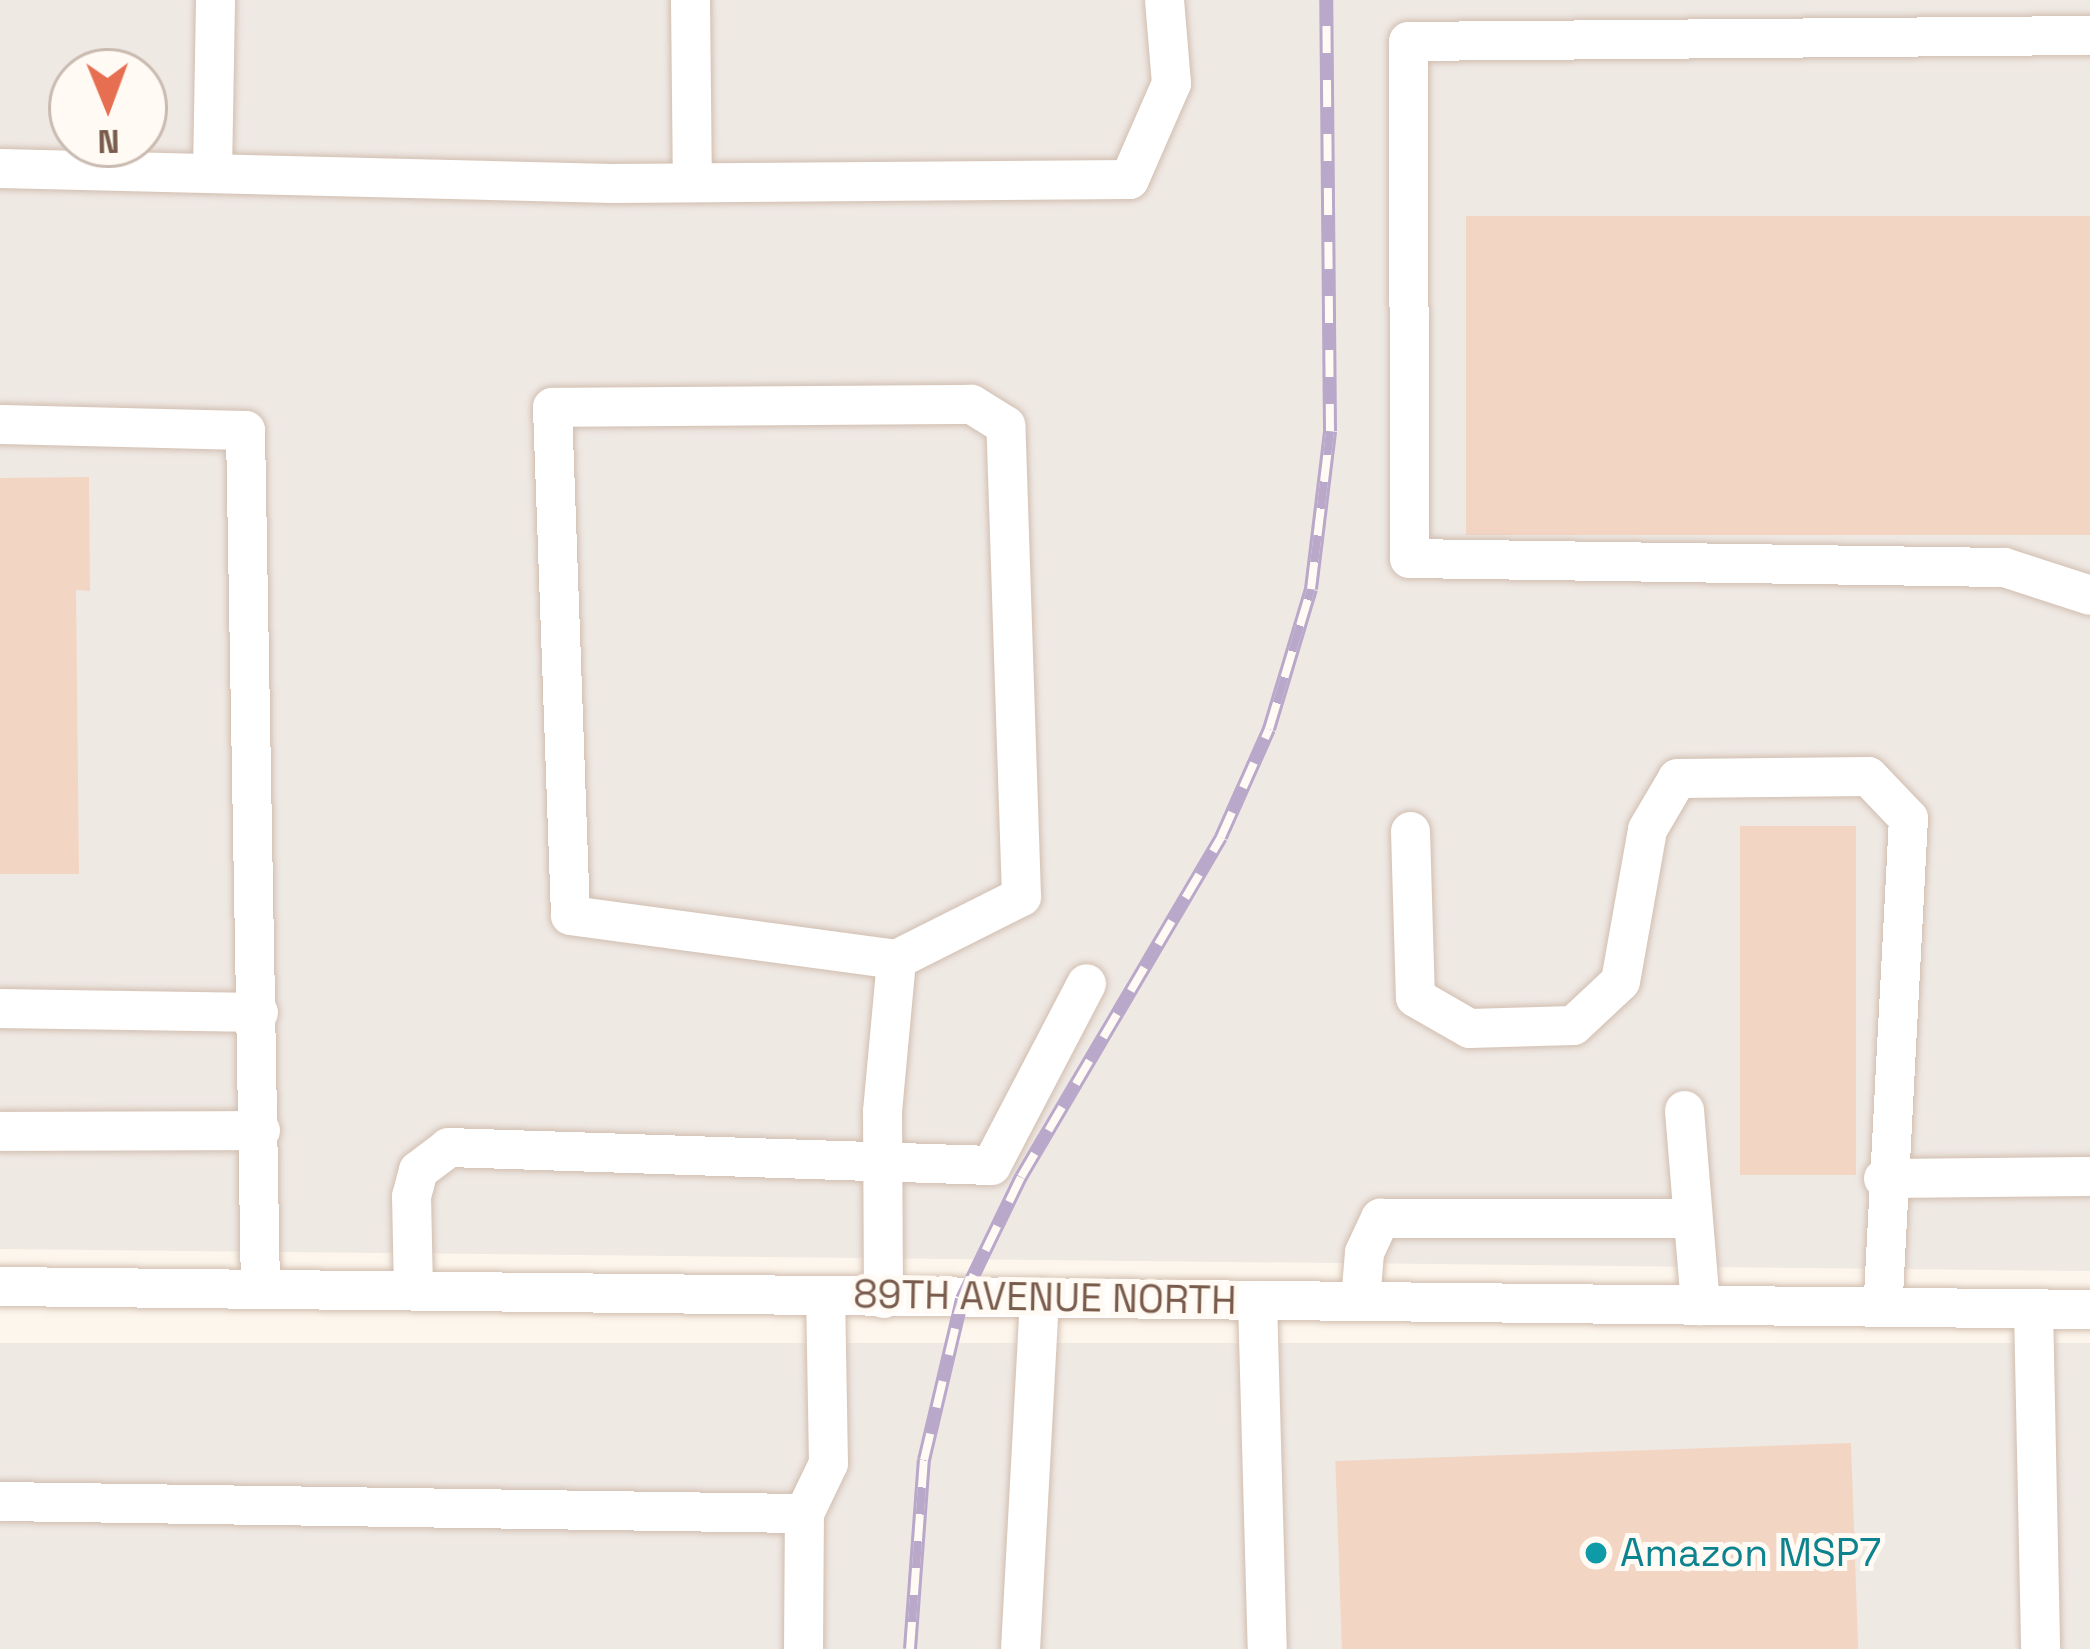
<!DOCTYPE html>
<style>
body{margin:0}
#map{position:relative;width:2090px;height:1649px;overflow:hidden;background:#fdf6ec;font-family:"Space Grotesk",sans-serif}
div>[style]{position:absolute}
.industrial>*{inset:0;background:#efe9e4;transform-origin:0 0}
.building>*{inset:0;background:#f3d5c3;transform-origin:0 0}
.roads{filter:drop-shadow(0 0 3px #d1beb0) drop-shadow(0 0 3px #d1beb0)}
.minor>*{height:39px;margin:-19.5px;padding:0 19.5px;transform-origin:19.5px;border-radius:19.5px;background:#fff}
.rail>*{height:14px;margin-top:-7px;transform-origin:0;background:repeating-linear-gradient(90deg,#fffaf3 0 27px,#b9a8c9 0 54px);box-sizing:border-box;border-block:3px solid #b9a8c9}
.dots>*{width:33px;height:33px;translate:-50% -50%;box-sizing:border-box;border:6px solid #fffaf3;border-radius:50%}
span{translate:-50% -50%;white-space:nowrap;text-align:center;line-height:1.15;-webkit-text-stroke:10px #fffaf3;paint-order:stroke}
.street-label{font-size:39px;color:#7a5c4d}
.culture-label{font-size:39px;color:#0d838f}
.left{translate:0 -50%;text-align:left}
.north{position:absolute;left:48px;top:48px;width:120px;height:120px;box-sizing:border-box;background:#fffaf3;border:3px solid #cabbb1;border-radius:50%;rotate:179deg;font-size:33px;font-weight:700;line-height:48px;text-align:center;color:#7a5c4d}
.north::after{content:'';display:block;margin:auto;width:42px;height:54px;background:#e76f51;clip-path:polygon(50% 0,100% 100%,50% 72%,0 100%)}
</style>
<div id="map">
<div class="industrial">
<div style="clip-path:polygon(evenodd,0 0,2090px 0,2090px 1271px,0 1249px,0 0,72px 72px,144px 72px,144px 144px,72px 144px,72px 72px)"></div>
<div style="left:0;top:1343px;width:2090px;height:306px"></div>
</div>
<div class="building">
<div style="left:1466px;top:216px;width:624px;height:319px"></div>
<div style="clip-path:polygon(89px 477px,90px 591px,76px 590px,79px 874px,0 874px,0 478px)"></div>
<div style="left:1740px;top:826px;width:116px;height:349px"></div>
<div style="left:1851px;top:1443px;width:206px;height:516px;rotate:88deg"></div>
</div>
<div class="roads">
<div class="minor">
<div style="left:690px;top:0;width:182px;rotate:89.4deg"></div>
<div style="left:2090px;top:35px;width:682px;rotate:179.5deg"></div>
<div style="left:1408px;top:41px;width:517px;rotate:89.89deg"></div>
<div style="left:1409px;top:558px;width:595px;rotate:0.87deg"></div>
<div style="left:2004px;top:567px;width:90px;rotate:18deg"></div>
<div style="left:0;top:168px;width:612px;rotate:1.4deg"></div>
<div style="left:612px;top:183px;width:517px;rotate:-0.44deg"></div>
<div style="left:1129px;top:179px;width:105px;rotate:-66.4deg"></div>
<div style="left:1171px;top:83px;width:83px;rotate:-94.8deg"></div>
<div style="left:212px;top:173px;width:173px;rotate:-89deg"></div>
<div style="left:0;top:424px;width:245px;rotate:1.4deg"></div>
<div style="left:245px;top:430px;width:859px;rotate:89deg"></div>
<div style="left:1410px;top:831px;width:166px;rotate:88.3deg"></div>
<div style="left:1415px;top:997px;width:62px;rotate:29.9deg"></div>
<div style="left:1469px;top:1028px;width:104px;rotate:-1.7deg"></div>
<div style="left:1573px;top:1025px;width:64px;rotate:-43.1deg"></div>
<div style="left:1620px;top:981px;width:154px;rotate:-79.9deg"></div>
<div style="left:1647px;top:829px;width:59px;rotate:-59.5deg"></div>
<div style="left:1677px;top:778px;width:191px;rotate:-0.6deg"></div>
<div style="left:1868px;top:776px;width:58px;rotate:46.4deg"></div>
<div style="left:1908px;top:818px;width:489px;rotate:93deg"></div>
<div style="left:0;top:1008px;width:258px;rotate:0.9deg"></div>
<div style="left:1684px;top:1110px;width:196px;rotate:85.3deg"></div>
<div style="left:0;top:1131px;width:260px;rotate:-0.2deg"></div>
<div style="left:1883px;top:1178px;width:207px;rotate:-0.6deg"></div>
<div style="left:0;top:1286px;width:2090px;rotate:0.63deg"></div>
<div style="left:413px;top:1290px;width:94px;rotate:-91.2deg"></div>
<div style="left:411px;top:1196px;width:27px;rotate:-75deg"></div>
<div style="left:418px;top:1170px;width:38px;rotate:-37deg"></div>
<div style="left:448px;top:1147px;width:543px;rotate:1.9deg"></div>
<div style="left:991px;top:1165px;width:205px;rotate:-62.4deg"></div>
<div style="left:883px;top:1298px;width:187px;rotate:-90.3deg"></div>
<div style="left:882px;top:1111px;width:153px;rotate:-84.7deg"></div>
<div style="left:896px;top:959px;width:140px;rotate:-26.7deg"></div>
<div style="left:1021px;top:896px;width:471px;rotate:-91.9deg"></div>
<div style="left:1005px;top:425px;width:40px;rotate:-148deg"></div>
<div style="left:971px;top:404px;width:419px;rotate:179.6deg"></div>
<div style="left:552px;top:407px;width:508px;rotate:87.97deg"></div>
<div style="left:570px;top:915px;width:329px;rotate:7.7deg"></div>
<div style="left:1257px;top:1300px;width:349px;rotate:88.4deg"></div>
<div style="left:1360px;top:1300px;width:48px;rotate:-85.2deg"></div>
<div style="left:1364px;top:1252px;width:38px;rotate:-65deg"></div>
<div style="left:1380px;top:1218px;width:310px"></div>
<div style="left:2033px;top:1308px;width:341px;rotate:88.8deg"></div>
<div style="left:0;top:1501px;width:804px;rotate:0.86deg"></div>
<div style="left:804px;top:1513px;width:55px;rotate:-64.4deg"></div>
<div style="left:828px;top:1463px;width:167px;rotate:-91deg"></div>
<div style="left:803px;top:1649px;width:136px;rotate:-89.6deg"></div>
<div style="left:1020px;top:1649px;width:351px;rotate:-86.9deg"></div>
</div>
</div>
<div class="rail">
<div style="left:910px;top:1649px;width:190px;rotate:-85.8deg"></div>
<div style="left:924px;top:1460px;width:165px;rotate:-76.7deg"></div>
<div style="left:962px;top:1299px;width:136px;rotate:-64.2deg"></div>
<div style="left:1021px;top:1177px;width:394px;rotate:-59.5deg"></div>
<div style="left:1221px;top:837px;width:118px;rotate:-66deg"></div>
<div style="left:1269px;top:729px;width:146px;rotate:-73.3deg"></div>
<div style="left:1311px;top:589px;width:159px;rotate:-83.1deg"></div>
<div style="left:1330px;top:431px;width:431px;rotate:-90.5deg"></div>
</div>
<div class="dots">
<div style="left:1596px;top:1553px;background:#0f9aa8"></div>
</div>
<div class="street-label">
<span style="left:1045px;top:1298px;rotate:1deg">89TH AVENUE NORTH</span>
</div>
<div class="culture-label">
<span class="left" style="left:1620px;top:1553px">Amazon MSP7</span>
</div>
<div class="north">N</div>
</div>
